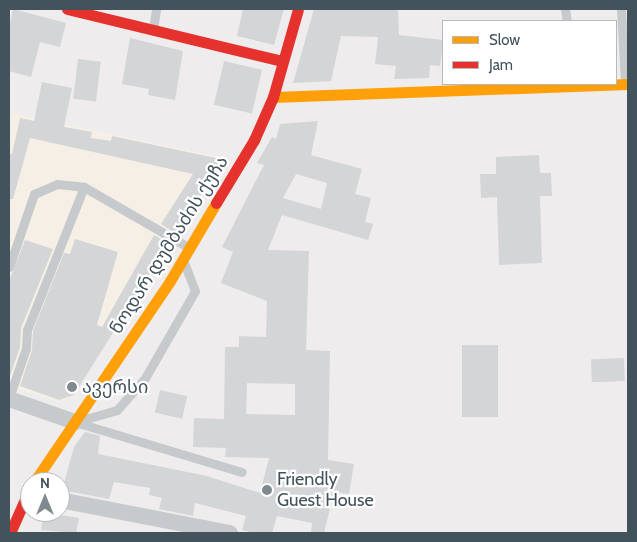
<!DOCTYPE html>
<meta charset="utf-8">
<style>
body{margin:0}
#map{position:relative;width:637px;height:542px;overflow:hidden;background:#eeeced;font-family:Cabin,"Noto Sans Georgian",sans-serif}
div>[style]{position:absolute}
.commercial>*{inset:0;background:#f6efe6}
.building>*{inset:0;background:#d4d5d6;transform-origin:0 0}
.lane>*{height:9px;margin:-4.5px;padding:0 4.5px;transform-origin:4.5px;border-radius:4.5px;background:#c6cacc}
.street>*{height:16px;margin:-8px;padding:0 8px;transform-origin:8px;border-radius:8px;background:#c6cacc}
.slow>*{height:11px;margin:-5.5px;padding:0 5.5px;transform-origin:5.5px;border-radius:5.5px;background:#ff9f0a}
.jam>*{height:11px;margin:-5.5px;padding:0 5.5px;transform-origin:5.5px;border-radius:5.5px;background:#e5322d}
.dots>*{width:14px;height:14px;translate:-50% -50%;box-sizing:border-box;border:2px solid #fff;border-radius:50%}
span{translate:-50% -50%;white-space:nowrap;text-align:center;line-height:1.15;-webkit-text-stroke:4.5px #fff;paint-order:stroke}
.street-label{font-size:18px;color:#43535b}
.poi-label{font-size:18px;color:#43535b}
.left{translate:0 -50%;text-align:left}
.frame{position:absolute;inset:0;border:10px solid #43535b;pointer-events:none}
.legend{position:absolute;left:442px;top:20px;width:175px;height:65px;box-sizing:border-box;background:#fff;border:1px solid #b4babd;margin:0;padding:6px 9px;list-style:none;font-size:15px;color:#43535b}
.legend li{display:flex;align-items:center;gap:10px;height:25px}
.legend b{width:25px;border:1px solid #b4babd}
.north{position:absolute;left:20px;top:472px;width:50px;height:50px;box-sizing:border-box;background:#fff;border:1px solid #b4babd;border-radius:50%;rotate:0deg;font-size:14px;font-weight:700;line-height:20px;text-align:center;color:#43535b}
.north::after{content:'';display:block;margin:auto;width:18px;height:22px;background:#7f898e;clip-path:polygon(50% 0,100% 100%,50% 72%,0 100%)}
</style>
<div id="map">
<div class="commercial">
<div style="clip-path:polygon(11px 113px,228px 159px,72px 398px,57px 401px,9px 387px)"></div>
</div>
<div class="building">
<div style="clip-path:polygon(13px 9px,66px 23px,60px 47px,40px 42px,31px 77px,9px 71px,9px 28px)"></div>
<div style="clip-path:polygon(243px 9px,284px 9px,274px 45px,237px 36px)"></div>
<div style="clip-path:polygon(314px 9px,398px 9px,399px 35px,443px 40px,440px 66px,430px 65px,429px 78px,394px 79px,396px 66px,375px 64px,378px 37px,341px 36px,331px 81px,293px 83px)"></div>
<div style="clip-path:polygon(130px 38px,183px 51px,175px 100px,148px 95px,149px 89px,122px 84px)"></div>
<div style="left:78px;top:59px;width:23px;height:40px;rotate:7deg"></div>
<div style="left:224px;top:61px;width:39px;height:45px;rotate:13deg"></div>
<div style="clip-path:polygon(42px 82px,72px 88px,64px 127px,92px 132px,91px 138px,111px 141px,112px 136px,225px 160px,175px 233px,161px 224px,193px 174px,30px 138px,13px 199px,9px 199px,9px 154px,12px 154px,20px 118px,34px 121px)"></div>
<div style="clip-path:polygon(evenodd,318px 121px,311px 155px,362px 169px,355px 194px,371px 198px,365px 222px,373px 224px,368px 240px,282px 215px,268px 250px,309px 251px,306px 350px,330px 351px,328px 460px,354px 464px,349px 494px,334px 492px,324px 533px,311px 533px,312px 523px,277px 516px,272px 533px,254px 533px,242px 530px,246px 516px,195px 503px,193px 516px,159px 509px,162px 498px,149px 495px,150px 488px,114px 482px,109px 499px,62px 490px,74px 447px,85px 432px,100px 436px,98px 454px,207px 476px,260px 493px,269px 458px,225px 457px,226px 448px,193px 447px,194px 418px,224px 419px,225px 347px,239px 347px,239px 336px,266px 337px,267px 301px,221px 283px,233px 252px,222px 247px,264px 165px,257px 163px,272px 137px,276px 139px,280px 124px,318px 121px,296px 174px,327px 183px,321px 209px,283px 198px,296px 174px,318px 121px,247px 383px,295px 384px,295px 415px,246px 414px,247px 383px)"></div>
<div style="clip-path:polygon(539px 155px,540px 173px,551px 173px,552px 196px,540px 196px,542px 263px,499px 265px,497px 197px,481px 198px,480px 174px,496px 174px,496px 157px)"></div>
<div style="clip-path:polygon(154px 235px,168px 243px,165px 250px,74px 395px,59px 400px,20px 386px,32px 350px,33px 331px,64px 253px,70px 254px,75px 239px,118px 252px,97px 325px,102px 327px)"></div>
<div style="clip-path:polygon(25px 240px,53px 249px,21px 328px,20px 347px,9px 379px,9px 281px)"></div>
<div style="left:462px;top:345px;width:36px;height:72px"></div>
<div style="left:624px;top:358px;width:23px;height:33px;rotate:88deg"></div>
<div style="left:160px;top:390px;width:28px;height:23px;rotate:13deg"></div>
<div style="clip-path:polygon(44px 512px,79px 518px,76px 533px,41px 530px)"></div>
</div>
<div class="lane">
<div style="left:565px;top:9px;width:12px;rotate:81deg"></div>
<div style="left:621px;top:9px;width:75px;rotate:86.9deg"></div>
<div style="left:153px;top:29px;width:20px;rotate:-81deg"></div>
<div style="left:9px;top:267px;width:77px;rotate:-71.1deg"></div>
<div style="left:34px;top:194px;width:25px;rotate:-23deg"></div>
<div style="left:57px;top:184px;width:27px;rotate:6deg"></div>
<div style="left:84px;top:187px;width:120px;rotate:30deg"></div>
<div style="left:9px;top:398px;width:53px;rotate:-71.2deg"></div>
<div style="left:26px;top:348px;width:18px;rotate:-87deg"></div>
<div style="left:27px;top:330px;width:154px;rotate:-68.3deg"></div>
<div style="left:82px;top:420px;width:36px;rotate:-16deg"></div>
<div style="left:117px;top:410px;width:43px;rotate:-48.8deg"></div>
<div style="left:145px;top:378px;width:100px;rotate:-60.1deg"></div>
<div style="left:195px;top:291px;width:28px;rotate:-111deg"></div>
<div style="left:75px;top:422px;width:174px;rotate:16.7deg"></div>
</div>
<div class="street">
<div style="left:9px;top:399px;width:70px;rotate:19.2deg"></div>
<div style="left:60px;top:500px;width:173px;rotate:11deg"></div>
</div>
<div class="slow">
<div style="left:273px;top:97px;width:355px;rotate:-2.1deg"></div>
<div style="left:34px;top:482px;width:243px;rotate:-55.9deg"></div>
<div style="left:170px;top:281px;width:91px;rotate:-59.5deg"></div>
</div>
<div class="jam">
<div style="left:67px;top:9px;width:221px;rotate:13.6deg"></div>
<div style="left:216px;top:203px;width:74px;rotate:-58.9deg"></div>
<div style="left:254px;top:140px;width:47px;rotate:-66.2deg"></div>
<div style="left:273px;top:97px;width:91px;rotate:-74.1deg"></div>
<div style="left:10px;top:533px;width:49px;rotate:-66deg"></div>
</div>
<div class="dots">
<div style="left:72px;top:387px;background:#7f898e"></div>
<div style="left:267px;top:490px;background:#7f898e"></div>
</div>
<div class="street-label">
<span style="left:169px;top:245px;rotate:-58deg">ნოდარ დუმბაძის ქუჩა</span>
</div>
<div class="poi-label">
<span class="left" style="left:82px;top:387px">ავერსი</span>
<span class="left" style="left:277px;top:490px">Friendly<br>Guest House</span>
</div>
<div class="frame"></div>
<ul class="legend">
<li><b style="height:6px;background:#ff9f0a"></b>Slow</li>
<li><b style="height:6px;background:#e5322d"></b>Jam</li>
</ul>
<div class="north">N</div>
</div>
